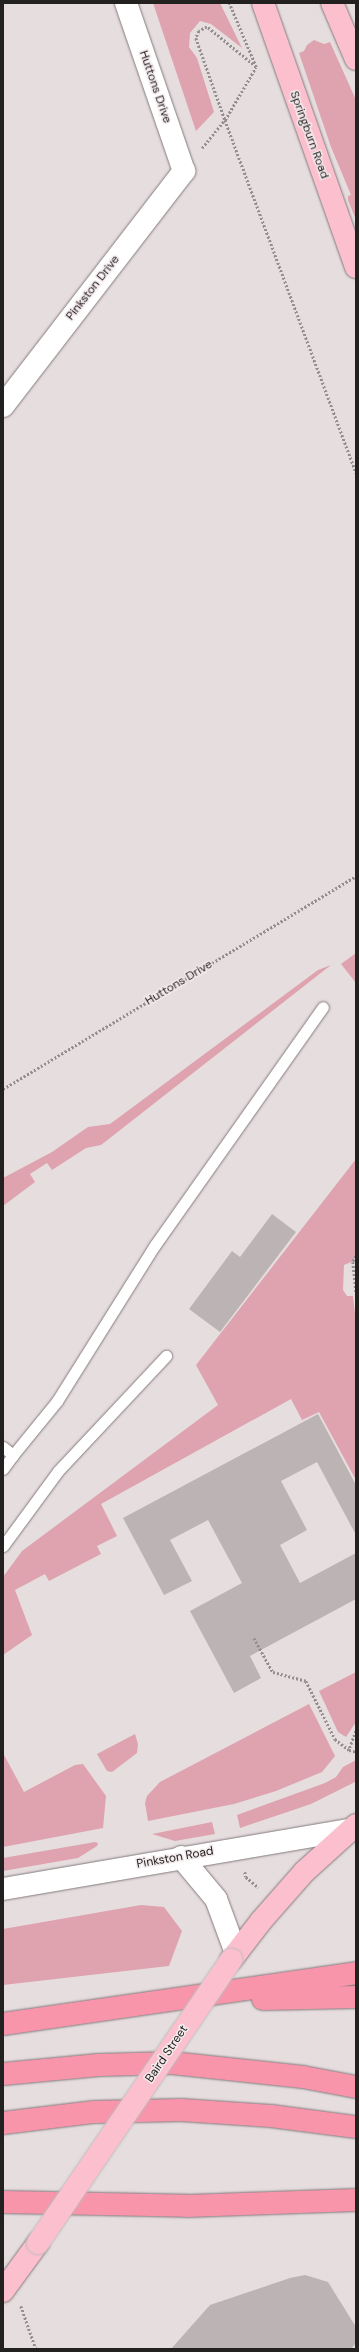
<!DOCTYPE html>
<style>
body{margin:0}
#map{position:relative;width:359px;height:2352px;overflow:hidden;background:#e6dddf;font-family:"DM Sans",sans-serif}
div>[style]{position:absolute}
.green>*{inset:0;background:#dea3ae}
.building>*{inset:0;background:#bbb3b4}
.path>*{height:2.5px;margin-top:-1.25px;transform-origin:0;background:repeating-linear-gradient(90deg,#948e8f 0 2px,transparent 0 4px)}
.roads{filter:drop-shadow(0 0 1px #837b7d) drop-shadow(0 0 1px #837b7d)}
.service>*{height:11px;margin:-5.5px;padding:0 5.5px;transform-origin:5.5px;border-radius:5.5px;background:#fff}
.minor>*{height:22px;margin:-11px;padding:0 11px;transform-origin:11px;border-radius:11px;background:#fff}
.tertiary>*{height:22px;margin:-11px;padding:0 11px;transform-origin:11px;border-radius:11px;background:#fff}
.primary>*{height:22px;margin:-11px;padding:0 11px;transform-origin:11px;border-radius:11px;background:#fbbfcd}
.motorway>*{height:22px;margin:-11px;padding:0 11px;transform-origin:11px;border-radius:11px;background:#f895ab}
.bridges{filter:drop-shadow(0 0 1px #bdbcbc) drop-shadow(0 0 1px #bdbcbc)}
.primary-bridge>*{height:22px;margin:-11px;padding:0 11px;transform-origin:11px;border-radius:11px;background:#fbbfcd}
span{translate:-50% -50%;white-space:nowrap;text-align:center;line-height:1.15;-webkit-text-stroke:3px #f3eaec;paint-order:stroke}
.street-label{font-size:12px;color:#232020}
.frame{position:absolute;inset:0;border:4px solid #232020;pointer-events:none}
</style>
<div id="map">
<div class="green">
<div style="clip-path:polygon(153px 3px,220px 3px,242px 48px,211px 24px,200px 21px,190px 33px,189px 47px,197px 58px,214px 112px,196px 131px)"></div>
<div style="clip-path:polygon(314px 40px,324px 44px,330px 42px,356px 100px,356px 220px,348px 200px,348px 196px,351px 195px,331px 147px,299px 53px,304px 51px,307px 45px)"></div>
<div style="clip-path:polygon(356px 953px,356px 983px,341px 964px)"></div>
<div style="clip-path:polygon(331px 965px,101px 1145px,86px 1148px,52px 1170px,47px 1163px,30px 1174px,35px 1182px,3px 1206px,3px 1178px,52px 1152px,88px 1127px,110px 1124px,318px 970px)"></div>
<div style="clip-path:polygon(356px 1159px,356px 1252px,354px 1261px,344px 1265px,343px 1290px,347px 1296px,353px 1296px,356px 1323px,356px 1480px,319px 1412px,302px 1420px,291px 1399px,101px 1504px,117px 1536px,97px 1546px,101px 1554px,49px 1581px,45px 1574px,15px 1590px,32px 1635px,3px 1655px,3px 1577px,22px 1551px,218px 1405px,196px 1365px)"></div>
<div style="clip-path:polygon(356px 1672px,356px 1722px,346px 1737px,338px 1732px,319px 1691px)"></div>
<div style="clip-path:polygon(309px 1704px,335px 1756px,322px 1772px,276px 1791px,234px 1804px,148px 1821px,145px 1803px,147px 1796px,160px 1782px)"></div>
<div style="clip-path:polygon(135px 1734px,138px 1744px,137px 1753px,112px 1772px,107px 1771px,97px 1754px)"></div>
<div style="clip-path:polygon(3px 1753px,24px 1792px,75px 1765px,83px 1764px,106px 1796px,103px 1828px,3px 1847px)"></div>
<div style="clip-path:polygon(356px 1760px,355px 1782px,311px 1804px,240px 1828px,237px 1815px,325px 1783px,336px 1777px,343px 1767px)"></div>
<div style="clip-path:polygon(212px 1822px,215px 1834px,175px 1841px,152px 1834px)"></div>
<div style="clip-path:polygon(95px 1842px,98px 1843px,97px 1846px,78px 1858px,3px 1871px,3px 1858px)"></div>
<div style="clip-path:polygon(141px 1905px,164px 1907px,182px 1931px,169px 1966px,3px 1985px,3px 1929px)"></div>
</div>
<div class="building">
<div style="clip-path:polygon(272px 1214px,296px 1232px,220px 1332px,189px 1309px,232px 1251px,240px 1257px)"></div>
<div style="clip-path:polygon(318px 1414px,356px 1485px,356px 1535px,317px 1462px,281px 1481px,307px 1530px,280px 1545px,300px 1583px,356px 1553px,356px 1599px,250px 1656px,261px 1678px,234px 1693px,190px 1611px,242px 1583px,208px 1520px,170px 1540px,192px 1581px,164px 1595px,123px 1518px)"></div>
<div style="clip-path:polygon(305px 2275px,328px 2282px,356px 2327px,356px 2343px,351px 2349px,171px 2349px,210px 2305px,290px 2278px)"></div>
</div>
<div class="path">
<div style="left:256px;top:67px;width:63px;rotate:-140.8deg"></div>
<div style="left:207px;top:27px;width:9px;rotate:153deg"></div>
<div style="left:199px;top:31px;width:8px;rotate:113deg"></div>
<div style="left:196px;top:38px;width:87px;rotate:70.5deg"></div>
<div style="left:225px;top:120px;width:377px;rotate:69.6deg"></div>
<div style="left:202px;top:148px;width:36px;rotate:-51deg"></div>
<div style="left:225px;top:120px;width:61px;rotate:-59.7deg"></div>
<div style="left:256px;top:67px;width:69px;rotate:-112.9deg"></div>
<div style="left:3px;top:1089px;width:412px;rotate:-31.1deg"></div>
<div style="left:356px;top:1256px;width:7px;rotate:117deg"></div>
<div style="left:353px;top:1262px;width:30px;rotate:84deg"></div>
<div style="left:254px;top:1638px;width:39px;rotate:61deg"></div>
<div style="left:273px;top:1672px;width:34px;rotate:15deg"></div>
<div style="left:306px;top:1681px;width:65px;rotate:63.4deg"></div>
<div style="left:335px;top:1739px;width:18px;rotate:38deg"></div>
<div style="left:356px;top:1731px;width:20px;rotate:110deg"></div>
<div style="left:349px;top:1750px;width:7px;rotate:16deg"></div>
<div style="left:245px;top:1872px;width:5px;rotate:79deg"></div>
<div style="left:246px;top:1877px;width:16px;rotate:40deg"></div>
<div style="left:21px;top:2306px;width:46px;rotate:70.8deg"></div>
</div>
<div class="roads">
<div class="service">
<div style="left:3px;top:1447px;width:13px;rotate:39deg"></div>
<div style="left:13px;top:1455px;width:17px;rotate:126deg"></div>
<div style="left:13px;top:1455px;width:70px;rotate:-50.8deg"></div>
<div style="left:57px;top:1401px;width:184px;rotate:-57.9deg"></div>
<div style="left:155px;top:1245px;width:291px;rotate:-54.8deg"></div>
<div style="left:3px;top:1546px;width:93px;rotate:-53.7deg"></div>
<div style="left:58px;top:1471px;width:158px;rotate:-46.8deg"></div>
</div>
<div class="minor">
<div style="left:126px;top:3px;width:178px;rotate:71deg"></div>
<div style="left:181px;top:1857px;width:55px;rotate:50.2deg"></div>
<div style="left:216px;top:1899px;width:58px;rotate:69.7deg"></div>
</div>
<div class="tertiary">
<div style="left:3px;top:406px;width:297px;rotate:-52.4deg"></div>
<div style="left:3px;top:1889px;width:350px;rotate:-9.7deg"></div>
</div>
<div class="primary">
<div style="left:263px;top:3px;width:280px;rotate:70.6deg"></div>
<div style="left:332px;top:3px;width:61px;rotate:66.8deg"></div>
<div style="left:231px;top:1960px;width:49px;rotate:-52.4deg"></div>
<div style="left:261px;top:1921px;width:65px;rotate:-48.7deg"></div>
<div style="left:304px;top:1872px;width:70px;rotate:-42.1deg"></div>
<div style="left:3px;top:2291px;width:59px;rotate:-53.9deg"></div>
</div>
<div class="motorway">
<div style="left:263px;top:1999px;width:93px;rotate:-1.2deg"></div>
<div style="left:3px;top:2024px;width:357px;rotate:-8.2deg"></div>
<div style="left:3px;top:2074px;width:96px;rotate:-5.4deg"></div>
<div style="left:99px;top:2065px;width:73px;rotate:-1.6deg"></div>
<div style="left:172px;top:2063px;width:132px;rotate:6.1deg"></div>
<div style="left:303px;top:2077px;width:54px;rotate:10.7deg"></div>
<div style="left:3px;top:2123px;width:92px;rotate:-6.9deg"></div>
<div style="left:94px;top:2112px;width:87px;rotate:-1.3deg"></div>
<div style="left:181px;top:2110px;width:90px;rotate:3.8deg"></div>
<div style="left:271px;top:2116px;width:86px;rotate:7.4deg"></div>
<div style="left:3px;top:2202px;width:184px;rotate:1.2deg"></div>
<div style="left:187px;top:2206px;width:169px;rotate:-2deg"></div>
</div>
</div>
<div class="bridges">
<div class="primary-bridge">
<div style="left:38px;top:2243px;width:343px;rotate:-55.7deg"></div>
</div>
</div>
<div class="street-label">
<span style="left:155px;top:87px;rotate:71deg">Huttons Drive</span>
<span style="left:309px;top:135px;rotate:70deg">Springburn Road</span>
<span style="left:93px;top:288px;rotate:-52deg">Pinkston Drive</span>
<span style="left:179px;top:983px;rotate:-31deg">Huttons Drive</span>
<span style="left:175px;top:1858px;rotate:-10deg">Pinkston Road</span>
<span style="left:167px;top:2054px;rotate:-56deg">Baird Street</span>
</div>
<div class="frame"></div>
</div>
